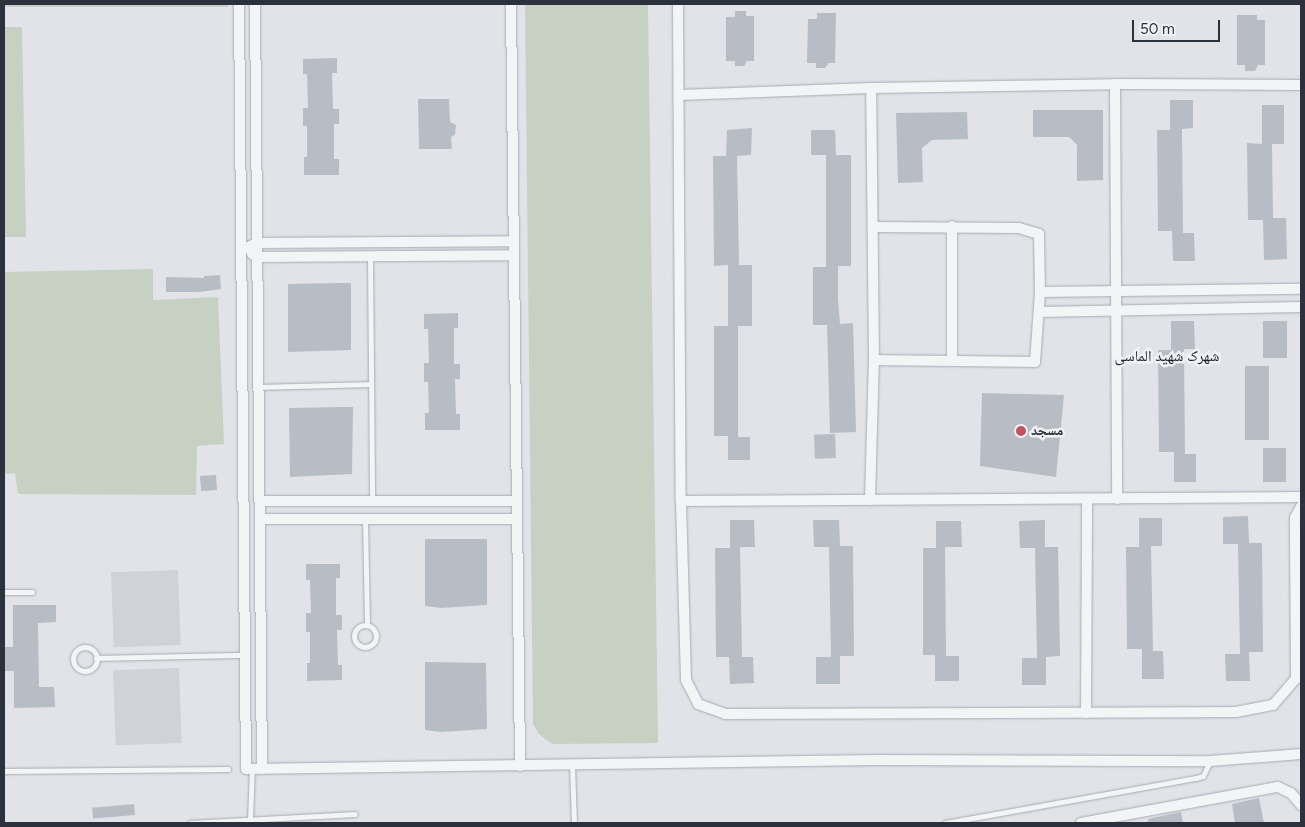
<!DOCTYPE html>
<meta charset="utf-8">
<style>
body{margin:0}
#map{position:relative;width:1305px;height:827px;overflow:hidden;background:#e1e3e8;font-family:Figtree,"Noto Naskh Arabic",sans-serif}
div>[style]{position:absolute}
.built>*{inset:0;background:#cfd2d9;transform-origin:0 0}
.green>*{inset:0;background:#c6d1c3;transform-origin:0 0}
.building>*{inset:0;background:#b8bcc4;transform-origin:0 0}
.roads{filter:drop-shadow(0 0 1px #a7aab1) drop-shadow(0 0 1px #a7aab1)}
.lane>*{height:5px;margin:-2.5px;padding:0 2.5px;transform-origin:2.5px;border-radius:2.5px;background:#f3f4f6}
.lane>.ring{margin:-2.5px;padding:0;box-sizing:content-box;background:none;border:5px solid #f3f4f6;border-radius:50%}
.street>*{height:10px;margin:-5px;padding:0 5px;transform-origin:5px;border-radius:5px;background:#f3f4f6}
.dots>*{width:14px;height:14px;translate:-50% -50%;box-sizing:border-box;border:2px solid #f0f2f5;border-radius:50%}
span{translate:-50% -50%;white-space:nowrap;text-align:center;line-height:1.15;-webkit-text-stroke:5px #f0f2f5;paint-order:stroke}
.poi-label{font-size:14px;color:#2b313d;font-weight:700}
.left{translate:0 -50%;text-align:left}
.neighbourhood-label{font-size:15px;color:#1d222e}
.frame{position:absolute;inset:0;border:5px solid #2b313d;pointer-events:none}
.scale{position:absolute;left:1132px;top:20px;width:88px;height:22px;box-sizing:border-box;border:2px solid #2b313d;border-top:0;padding-left:6px;font-size:15px;line-height:18px;white-space:nowrap;color:#2b313d;-webkit-text-stroke:4px #f0f2f5;paint-order:stroke}
</style>
<div id="map">
<div class="built">
<div style="left:178px;top:570px;width:75px;height:67px;rotate:88deg"></div>
<div style="left:179px;top:668px;width:75px;height:66px;rotate:88deg"></div>
</div>
<div class="green">
<div style="left:4px;top:4px;width:224px;height:3px"></div>
<div style="clip-path:polygon(525px 4px,648px 4px,658px 743px,552px 744px,539px 734px,533px 724px)"></div>
<div style="clip-path:polygon(4px 27px,22px 27px,26px 237px,4px 237px)"></div>
<div style="clip-path:polygon(153px 269px,153px 300px,218px 297px,224px 444px,197px 446px,196px 495px,18px 494px,15px 473px,4px 474px,4px 272px)"></div>
</div>
<div class="building">
<div style="clip-path:polygon(735px 11px,746px 11px,746px 16px,754px 16px,754px 61px,747px 61px,744px 66px,735px 66px,735px 61px,726px 61px,726px 17px,735px 17px)"></div>
<div style="clip-path:polygon(817px 13px,836px 13px,835px 63px,829px 63px,825px 68px,816px 68px,816px 63px,807px 63px,808px 19px,817px 19px)"></div>
<div style="clip-path:polygon(1237px 15px,1257px 15px,1257px 20px,1265px 20px,1265px 65px,1258px 65px,1255px 71px,1245px 71px,1245px 65px,1237px 65px)"></div>
<div style="clip-path:polygon(337px 58px,337px 73px,332px 73px,333px 109px,339px 109px,339px 124px,334px 124px,334px 159px,339px 159px,339px 175px,304px 175px,304px 157px,307px 157px,307px 126px,303px 126px,303px 108px,308px 108px,307px 74px,303px 74px,303px 59px)"></div>
<div style="clip-path:polygon(418px 99px,449px 99px,450px 122px,456px 125px,455px 135px,451px 137px,452px 149px,419px 149px)"></div>
<div style="clip-path:polygon(1170px 100px,1193px 100px,1193px 128px,1182px 129px,1183px 233px,1194px 233px,1195px 261px,1173px 261px,1172px 231px,1158px 231px,1157px 130px,1170px 130px)"></div>
<div style="clip-path:polygon(1262px 105px,1284px 105px,1284px 144px,1272px 144px,1273px 218px,1286px 218px,1287px 259px,1264px 260px,1263px 220px,1248px 220px,1247px 143px,1262px 144px)"></div>
<div style="clip-path:polygon(1033px 110px,1103px 110px,1103px 180px,1077px 181px,1077px 145px,1069px 137px,1033px 137px)"></div>
<div style="clip-path:polygon(967px 112px,968px 139px,932px 140px,922px 148px,923px 182px,898px 183px,896px 113px)"></div>
<div style="clip-path:polygon(752px 128px,751px 155px,737px 156px,739px 265px,752px 265px,752px 326px,738px 326px,738px 437px,750px 437px,750px 460px,728px 460px,728px 436px,714px 436px,714px 326px,728px 326px,728px 265px,714px 266px,713px 156px,726px 156px,727px 130px)"></div>
<div style="clip-path:polygon(811px 130px,835px 130px,836px 155px,851px 155px,851px 266px,838px 266px,838px 300px,840px 324px,853px 323px,856px 432px,830px 433px,827px 325px,813px 325px,813px 267px,826px 267px,826px 155px,811px 155px)"></div>
<div style="clip-path:polygon(220px 275px,221px 289px,199px 292px,166px 292px,166px 277px,204px 278px,204px 276px)"></div>
<div style="clip-path:polygon(340px 283px,351px 283px,351px 350px,288px 352px,288px 284px)"></div>
<div style="clip-path:polygon(458px 313px,458px 328px,454px 328px,454px 364px,460px 364px,460px 379px,455px 379px,456px 414px,460px 414px,460px 430px,425px 430px,425px 413px,429px 413px,428px 382px,424px 382px,424px 363px,429px 363px,428px 329px,424px 329px,424px 314px)"></div>
<div style="clip-path:polygon(1171px 321px,1194px 321px,1195px 349px,1184px 349px,1185px 454px,1196px 454px,1196px 482px,1174px 482px,1174px 452px,1159px 452px,1158px 350px,1171px 350px)"></div>
<div style="left:1287px;top:321px;width:37px;height:24px;rotate:90deg"></div>
<div style="left:1245px;top:366px;width:24px;height:74px"></div>
<div style="clip-path:polygon(982px 393px,1064px 395px,1056px 477px,980px 466px)"></div>
<div style="clip-path:polygon(341px 407px,353px 407px,352px 474px,290px 477px,289px 408px)"></div>
<div style="left:835px;top:434px;width:24px;height:21px;rotate:88deg"></div>
<div style="left:1263px;top:448px;width:23px;height:34px"></div>
<div style="left:216px;top:475px;width:15px;height:16px;rotate:86deg"></div>
<div style="clip-path:polygon(1248px 516px,1249px 543px,1262px 543px,1263px 652px,1249px 652px,1250px 681px,1226px 681px,1225px 654px,1240px 654px,1238px 544px,1223px 544px,1223px 517px)"></div>
<div style="clip-path:polygon(1139px 518px,1162px 518px,1162px 546px,1151px 546px,1153px 651px,1163px 651px,1164px 679px,1142px 679px,1142px 649px,1127px 649px,1126px 547px,1139px 547px)"></div>
<div style="clip-path:polygon(730px 520px,754px 520px,755px 547px,740px 547px,742px 657px,753px 657px,754px 683px,730px 684px,729px 657px,716px 657px,715px 548px,730px 548px)"></div>
<div style="clip-path:polygon(813px 520px,839px 520px,840px 546px,853px 546px,854px 656px,840px 656px,840px 684px,816px 684px,816px 657px,831px 657px,829px 547px,814px 547px)"></div>
<div style="clip-path:polygon(1045px 520px,1045px 547px,1058px 547px,1060px 656px,1046px 657px,1046px 685px,1022px 685px,1022px 658px,1037px 658px,1035px 548px,1020px 548px,1019px 521px)"></div>
<div style="clip-path:polygon(936px 521px,961px 521px,962px 547px,945px 547px,946px 656px,959px 656px,959px 681px,935px 681px,935px 655px,923px 655px,923px 548px,936px 548px)"></div>
<div style="clip-path:polygon(425px 539px,487px 539px,487px 605px,441px 608px,425px 606px)"></div>
<div style="clip-path:polygon(306px 564px,340px 564px,340px 578px,336px 578px,336px 615px,342px 615px,342px 630px,337px 630px,338px 665px,342px 665px,342px 680px,307px 681px,307px 663px,310px 663px,310px 632px,306px 632px,306px 613px,311px 613px,310px 580px,306px 580px)"></div>
<div style="clip-path:polygon(13px 605px,56px 605px,56px 622px,38px 623px,39px 687px,54px 687px,55px 707px,14px 708px,14px 671px,4px 671px,4px 647px,13px 647px)"></div>
<div style="clip-path:polygon(425px 662px,486px 663px,487px 729px,441px 732px,425px 730px)"></div>
<div style="clip-path:polygon(1259px 798px,1264px 823px,1235px 823px,1232px 804px)"></div>
<div style="left:134px;top:804px;width:11px;height:42px;rotate:85deg"></div>
<div style="clip-path:polygon(1181px 812px,1183px 823px,1148px 823px,1148px 819px)"></div>
</div>
<div class="roads">
<div class="lane">
<div style="left:370px;top:256px;width:245px;rotate:89.5deg"></div>
<div style="left:259px;top:387px;width:112px;rotate:-1.5deg"></div>
<div style="left:365px;top:519px;width:106px;rotate:88.9deg"></div>
<div style="left:4px;top:592px;width:28px"></div>
<div class="ring" style="left:354px;top:625px;width:17px;height:17px"></div>
<div class="ring" style="left:73px;top:647px;width:19px;height:19px"></div>
<div style="left:96px;top:658px;width:149px;rotate:-1.2deg"></div>
<div style="left:572px;top:765px;width:58px;rotate:88deg"></div>
<div style="left:4px;top:771px;width:224px;rotate:-0.5deg"></div>
<div style="left:250px;top:820px;width:51px;rotate:-87.8deg"></div>
<div style="left:190px;top:823px;width:165px;rotate:-3.1deg"></div>
<div style="left:945px;top:823px;width:255px;rotate:-10.2deg"></div>
<div style="left:1196px;top:778px;width:7px;rotate:-16deg"></div>
<div style="left:1203px;top:776px;width:17px;rotate:-65deg"></div>
</div>
<div class="street">
<div style="left:239px;top:4px;width:765px;rotate:89.48deg"></div>
<div style="left:246px;top:769px;width:632px;rotate:-0.82deg"></div>
<div style="left:878px;top:760px;width:332px;rotate:0.2deg"></div>
<div style="left:1210px;top:761px;width:91px;rotate:-4.4deg"></div>
<div style="left:255px;top:4px;width:765px;rotate:89.48deg"></div>
<div style="left:511px;top:4px;width:762px;rotate:89.32deg"></div>
<div style="left:678px;top:4px;width:497px;rotate:89.7deg"></div>
<div style="left:681px;top:501px;width:179px;rotate:88.4deg"></div>
<div style="left:686px;top:680px;width:27px;rotate:63deg"></div>
<div style="left:698px;top:704px;width:29px;rotate:20deg"></div>
<div style="left:725px;top:714px;width:511px;rotate:-0.22deg"></div>
<div style="left:1236px;top:712px;width:38px;rotate:-11deg"></div>
<div style="left:1273px;top:705px;width:35px;rotate:-49deg"></div>
<div style="left:1296px;top:679px;width:161px;rotate:-90.4deg"></div>
<div style="left:1295px;top:518px;width:13px;rotate:-63deg"></div>
<div style="left:1115px;top:84px;width:415px;rotate:89.7deg"></div>
<div style="left:679px;top:95px;width:192px;rotate:-2.1deg"></div>
<div style="left:871px;top:88px;width:244px;rotate:-0.9deg"></div>
<div style="left:1115px;top:84px;width:186px;rotate:0.3deg"></div>
<div style="left:952px;top:226px;width:135px;rotate:90deg"></div>
<div style="left:873px;top:227px;width:146px;rotate:0.4deg"></div>
<div style="left:1019px;top:228px;width:21px;rotate:17deg"></div>
<div style="left:1039px;top:234px;width:58px;rotate:89deg"></div>
<div style="left:1040px;top:292px;width:70px;rotate:94.1deg"></div>
<div style="left:1035px;top:362px;width:161px;rotate:-179.3deg"></div>
<div style="left:242px;top:250px;width:17px;rotate:-25deg"></div>
<div style="left:257px;top:243px;width:257px;rotate:-0.4deg"></div>
<div style="left:252px;top:254px;width:6px;rotate:31deg"></div>
<div style="left:257px;top:257px;width:257px;rotate:-0.4deg"></div>
<div style="left:1040px;top:292px;width:261px;rotate:-0.7deg"></div>
<div style="left:1039px;top:312px;width:262px;rotate:-1.1deg"></div>
<div style="left:870px;top:500px;width:140px;rotate:-88.4deg"></div>
<div style="left:874px;top:360px;width:272px;rotate:-90.6deg"></div>
<div style="left:260px;top:501px;width:257px"></div>
<div style="left:681px;top:501px;width:620px;rotate:-0.37deg"></div>
<div style="left:260px;top:519px;width:257px"></div>
<div style="left:1086px;top:713px;width:214px;rotate:-89.7deg"></div>
<div style="left:1081px;top:823px;width:200px;rotate:-10.4deg"></div>
<div style="left:1278px;top:787px;width:14px;rotate:25deg"></div>
<div style="left:1291px;top:793px;width:16px;rotate:50deg"></div>
</div>
</div>
<div class="dots">
<div style="left:1021px;top:431px;background:#bf5360"></div>
</div>
<div class="poi-label">
<span class="left" style="left:1031px;top:431px">مسجد</span>
</div>
<div class="neighbourhood-label">
<span style="left:1167px;top:357px">شهرک شهید الماسی</span>
</div>
<div class="frame"></div>
<div class="scale">50 m</div>
</div>
